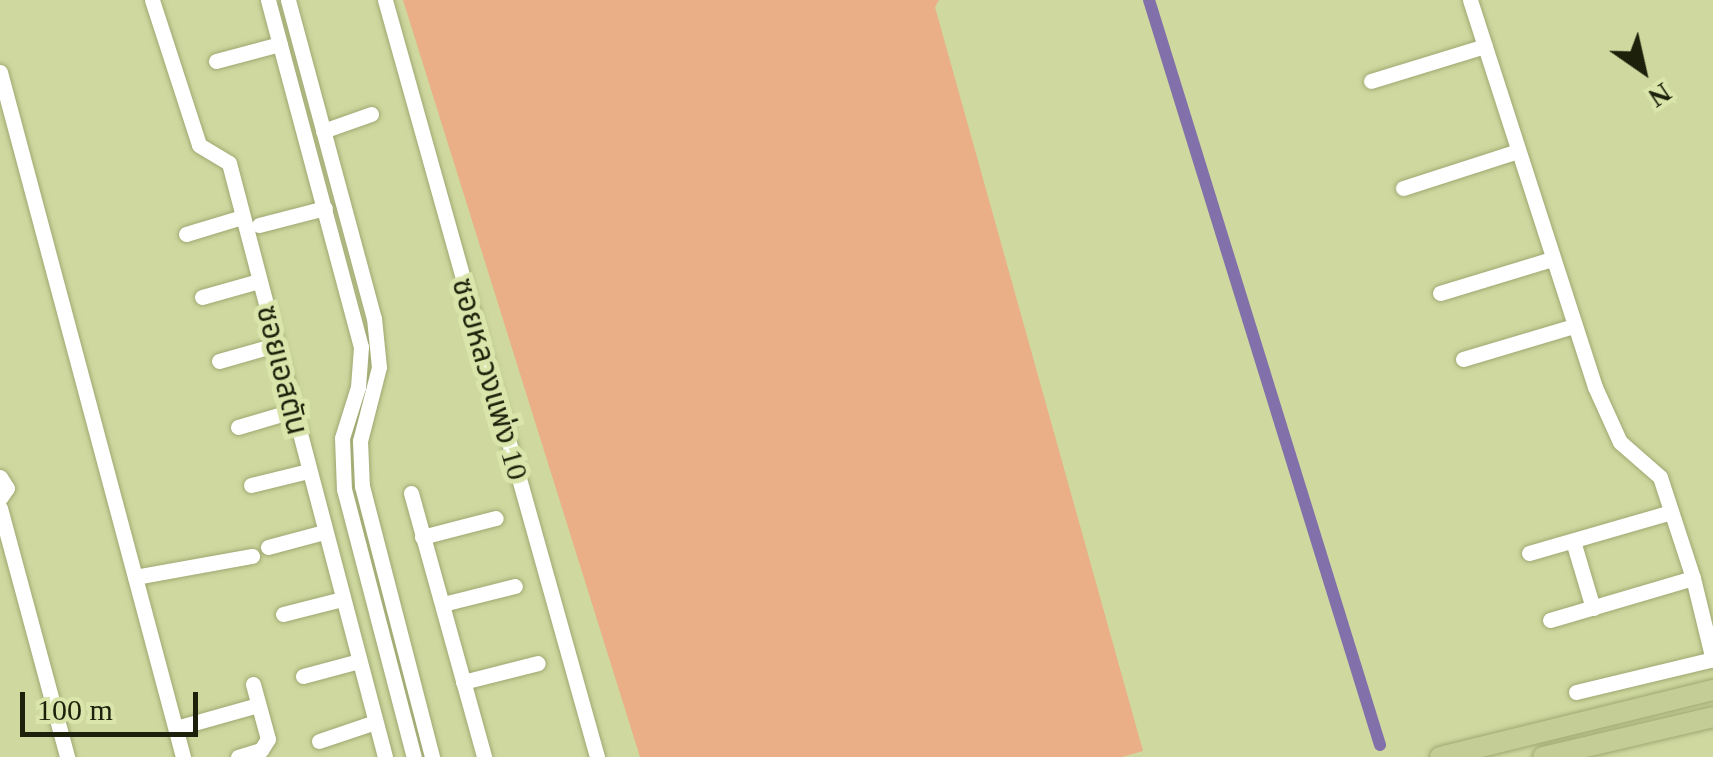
<!DOCTYPE html>
<meta charset="utf-8">
<style>
body{margin:0}
#map{position:relative;width:1713px;height:757px;overflow:hidden;background:#ced89f;font-family:"Times New Roman","Noto Sans Thai",serif}
div>[style]{position:absolute}
.green>*{inset:0;background:#eaaf86}
.canal>*{height:12px;margin:-6px;padding:0 6px;transform-origin:6px;border-radius:6px;background:#8170aa}
.roads{filter:drop-shadow(0 0 2px #9ea871) drop-shadow(0 0 2px #9ea871)}
.minor>*{height:15px;margin:-7.5px;padding:0 7.5px;transform-origin:7.5px;border-radius:7.5px;background:#fff}
.major>*{height:20px;margin:-10px;padding:0 10px;transform-origin:10px;border-radius:10px;background:#c5cd97}
span{translate:-50% -50%;white-space:nowrap;text-align:center;line-height:1.15;-webkit-text-stroke:10px #dae5ab;paint-order:stroke}
.street-label{font-size:30px;color:#1d200a}
.north{position:absolute;left:1593px;top:20px;width:100px;height:100px;-webkit-text-stroke:8px #dae5ab;paint-order:stroke;rotate:146deg;font-size:28px;font-weight:700;line-height:40px;text-align:center;color:#1d200a}
.north::after{content:'';display:block;margin:auto;width:35px;height:45px;background:#1d200a;clip-path:polygon(50% 0,100% 100%,50% 72%,0 100%)}
.scale{position:absolute;left:20px;top:692px;width:178px;height:45px;box-sizing:border-box;border:5px solid #1d200a;border-top:0;padding-left:12px;font-size:30px;line-height:35px;white-space:nowrap;color:#1d200a;-webkit-text-stroke:8px #dae5ab;paint-order:stroke}
</style>
<div id="map">
<div class="green">
<div style="clip-path:polygon(403px 0,939px 0,935px 7px,1143px 751px,1122px 757px,640px 757px)"></div>
</div>
<div class="canal">
<div style="left:1149px;top:0;width:780px;rotate:72.77deg"></div>
</div>
<div class="roads">
<div class="minor">
<div style="left:152px;top:0;width:152px;rotate:72deg"></div>
<div style="left:199px;top:145px;width:35px;rotate:31deg"></div>
<div style="left:229px;top:163px;width:614px;rotate:75.28deg"></div>
<div style="left:268px;top:0;width:359px;rotate:75deg"></div>
<div style="left:361px;top:347px;width:40px;rotate:94.3deg"></div>
<div style="left:358px;top:387px;width:53px;rotate:107.4deg"></div>
<div style="left:342px;top:438px;width:51px;rotate:87.8deg"></div>
<div style="left:344px;top:489px;width:277px;rotate:75.4deg"></div>
<div style="left:288px;top:0;width:329px;rotate:74.9deg"></div>
<div style="left:374px;top:318px;width:49px;rotate:84.2deg"></div>
<div style="left:379px;top:367px;width:76px;rotate:104.4deg"></div>
<div style="left:360px;top:441px;width:45px;rotate:87.5deg"></div>
<div style="left:362px;top:486px;width:280px;rotate:75.5deg"></div>
<div style="left:385px;top:0;width:786px;rotate:74.35deg"></div>
<div style="left:1470px;top:0;width:407px;rotate:72.1deg"></div>
<div style="left:1595px;top:387px;width:60px;rotate:65.6deg"></div>
<div style="left:1620px;top:442px;width:53px;rotate:41.2deg"></div>
<div style="left:1660px;top:477px;width:106px;rotate:71.9deg"></div>
<div style="left:1693px;top:578px;width:84px;rotate:76.3deg"></div>
<div style="left:216px;top:61px;width:66px;rotate:-14.9deg"></div>
<div style="left:0;top:72px;width:709px;rotate:75.04deg"></div>
<div style="left:1371px;top:81px;width:119px;rotate:-17.1deg"></div>
<div style="left:323px;top:131px;width:51px;rotate:-19.5deg"></div>
<div style="left:1403px;top:188px;width:121px;rotate:-17.8deg"></div>
<div style="left:259px;top:225px;width:68px;rotate:-14.4deg"></div>
<div style="left:186px;top:234px;width:59px;rotate:-16.9deg"></div>
<div style="left:1440px;top:293px;width:117px;rotate:-16.9deg"></div>
<div style="left:202px;top:297px;width:59px;rotate:-15.7deg"></div>
<div style="left:1463px;top:359px;width:116px;rotate:-16.6deg"></div>
<div style="left:219px;top:361px;width:58px;rotate:-15.9deg"></div>
<div style="left:238px;top:427px;width:56px;rotate:-16.5deg"></div>
<div style="left:0;top:477px;width:13px;rotate:58deg"></div>
<div style="left:7px;top:488px;width:12px;rotate:125deg"></div>
<div style="left:251px;top:485px;width:59px;rotate:-13.8deg"></div>
<div style="left:411px;top:493px;width:274px;rotate:74.5deg"></div>
<div style="left:0;top:508px;width:258px;rotate:74.9deg"></div>
<div style="left:422px;top:537px;width:76px;rotate:-14.4deg"></div>
<div style="left:1573px;top:541px;width:70px;rotate:73.4deg"></div>
<div style="left:268px;top:547px;width:58px;rotate:-15deg"></div>
<div style="left:1529px;top:553px;width:148px;rotate:-16.1deg"></div>
<div style="left:135px;top:577px;width:119px;rotate:-10.2deg"></div>
<div style="left:443px;top:604px;width:74px;rotate:-14deg"></div>
<div style="left:283px;top:614px;width:61px;rotate:-14.3deg"></div>
<div style="left:1550px;top:620px;width:149px;rotate:-16.4deg"></div>
<div style="left:303px;top:676px;width:58px;rotate:-15deg"></div>
<div style="left:463px;top:682px;width:77px;rotate:-14.2deg"></div>
<div style="left:1576px;top:692px;width:141px;rotate:-13.5deg"></div>
<div style="left:176px;top:728px;width:85px;rotate:-15.7deg"></div>
<div style="left:319px;top:741px;width:59px;rotate:-18.7deg"></div>
<div style="left:238px;top:757px;width:24px;rotate:-17deg"></div>
<div style="left:261px;top:750px;width:13px;rotate:-58deg"></div>
<div style="left:268px;top:739px;width:57px;rotate:-105.3deg"></div>
</div>
<div class="major">
<div style="left:1440px;top:757px;width:281px;rotate:-13.8deg"></div>
<div style="left:1543px;top:757px;width:175px;rotate:-13.2deg"></div>
</div>
</div>
<div class="street-label">
<span style="left:282px;top:370px;rotate:76deg">ซอยเอสตัน</span>
<span style="left:490px;top:379px;rotate:74deg">ซอยหลวงแพ่ง 10</span>
</div>
<div class="north">N</div>
<div class="scale">100 m</div>
</div>
